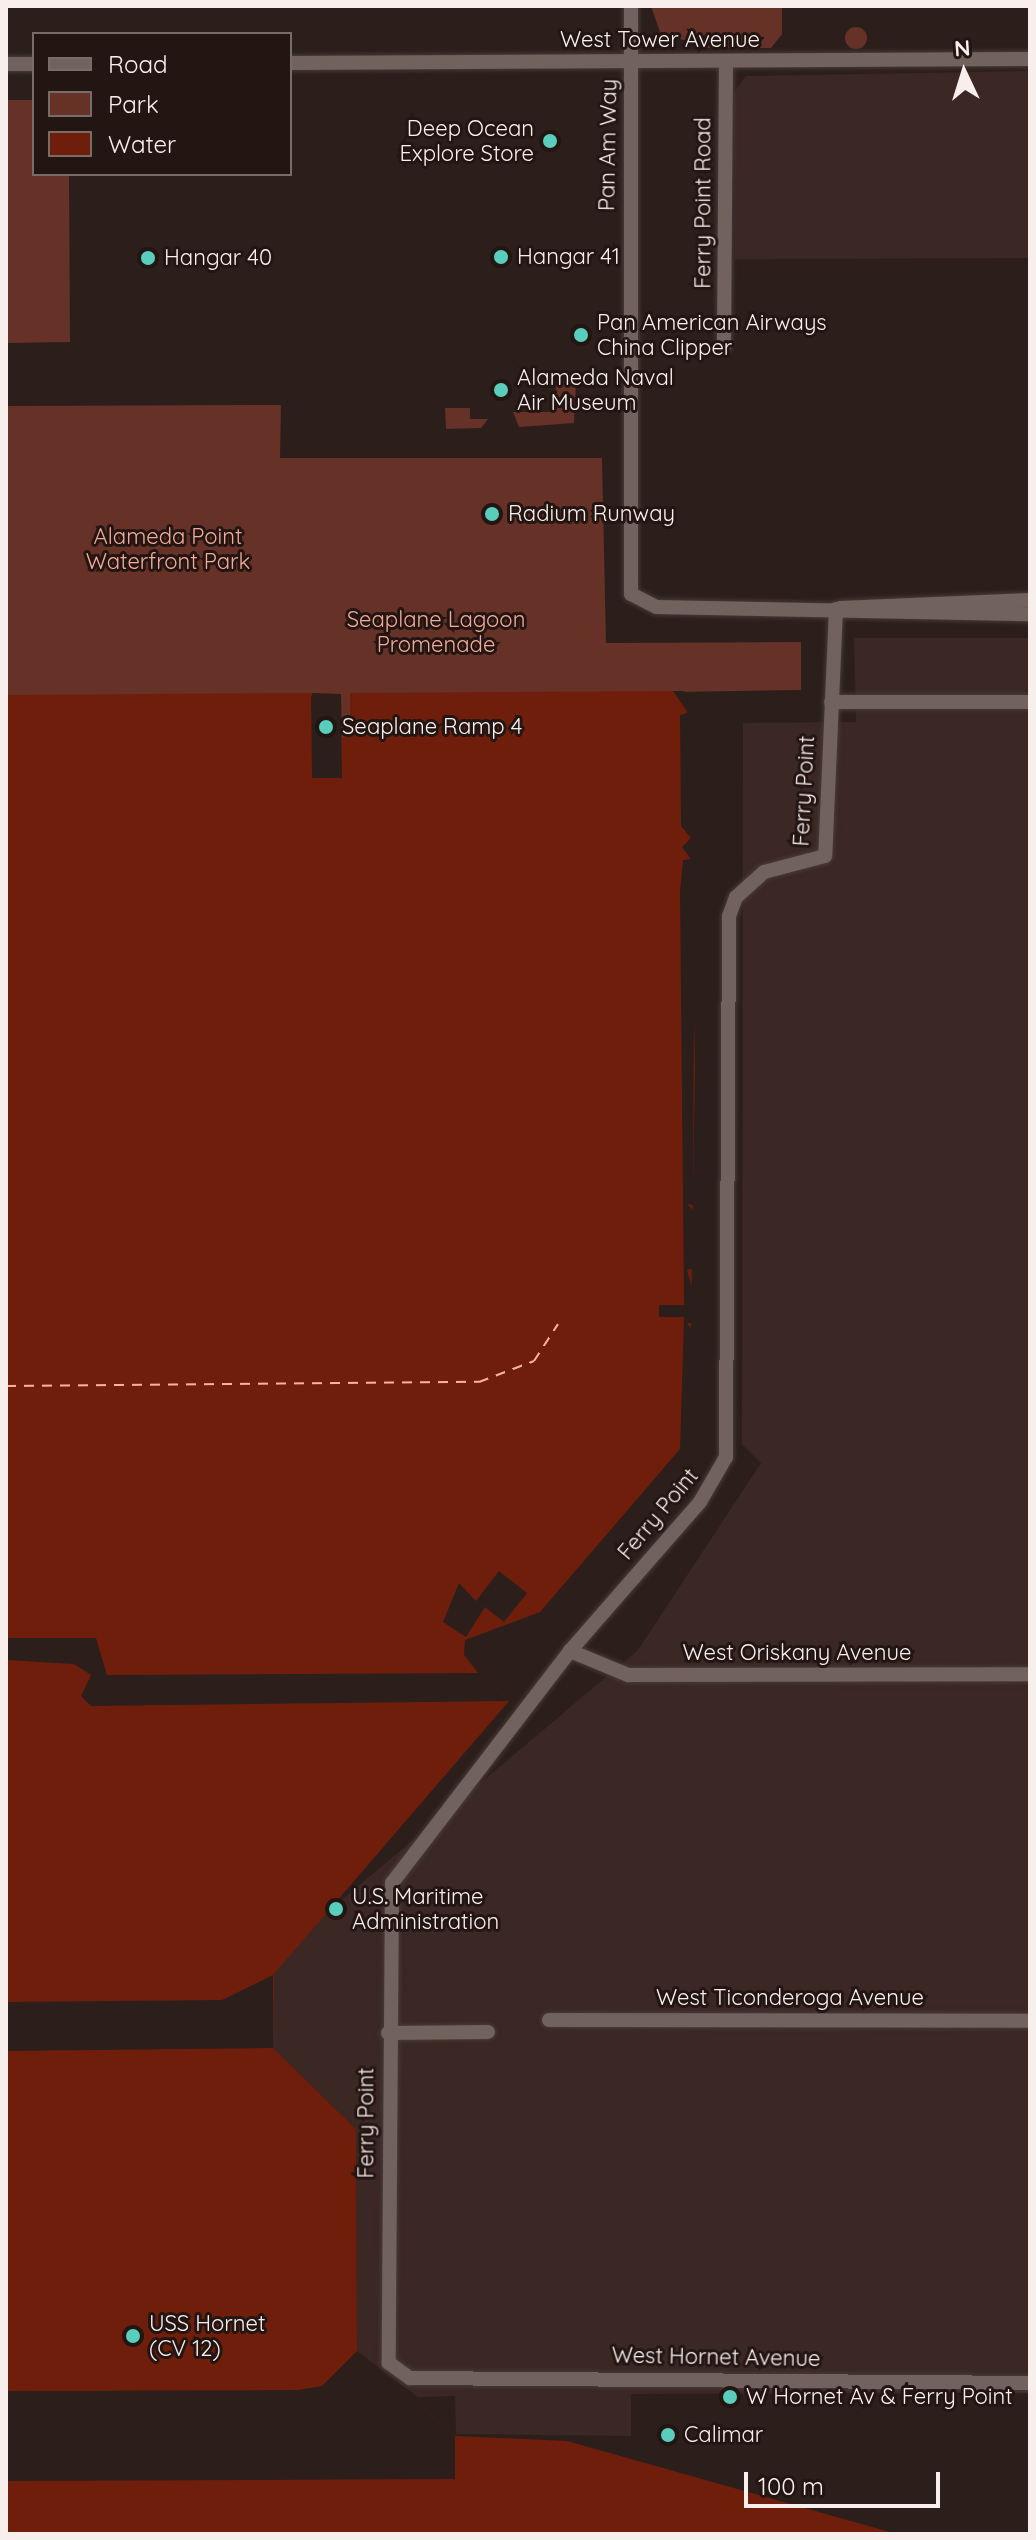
<!DOCTYPE html>
<style>
body{margin:0}
#map{position:relative;width:1036px;height:2540px;overflow:hidden;background:#2c1f1b;font-family:Quicksand,sans-serif}
div>[style]{position:absolute}
.built>*{inset:0;background:#3b2723}
.green>*{inset:0;background:#663126}
.round{border-radius:50%}
.water>*{inset:0;background:#701e0c}
.pier>*{inset:0;background:#2c1f1b}
.ferry>*{height:2px;margin-top:-1px;transform-origin:0;background:repeating-linear-gradient(90deg,#fbb2a1 0 10px,transparent 0 18px)}
.roads{filter:drop-shadow(0 0 2px #463b39) drop-shadow(0 0 2px #463b39)}
.minor>*{height:14px;margin:-7px;padding:0 7px;transform-origin:7px;border-radius:7px;background:#72625e}
.dots>*{width:22px;height:22px;translate:-50% -50%;box-sizing:border-box;border:4px solid #221512;border-radius:50%}
span{translate:-50% -50%;white-space:nowrap;text-align:center;line-height:1.15;-webkit-text-stroke:6px #221512;paint-order:stroke}
.street-label{font-size:22px;color:#f8eeec}
.poi-label{font-size:22px;color:#f8eeec}
.right{translate:-100% -50%;text-align:right}
.left{translate:0 -50%;text-align:left}
.park-label{font-size:22px;color:#f3aa99}
.frame{position:absolute;inset:0;border:8px solid #f8eeec;pointer-events:none}
.legend{position:absolute;left:32px;top:32px;width:260px;height:144px;box-sizing:border-box;background:#221512;border:2px solid #786c69;margin:0;padding:10px 14px;list-style:none;font-size:24px;color:#f8eeec}
.legend li{display:flex;align-items:center;gap:16px;height:40px}
.legend b{width:40px;border:2px solid #786c69}
.north{position:absolute;left:924px;top:32px;width:80px;height:80px;-webkit-text-stroke:6px #221512;paint-order:stroke;rotate:356deg;font-size:22px;font-weight:700;line-height:32px;text-align:center;color:#f8eeec}
.north::after{content:'';display:block;margin:auto;width:28px;height:36px;background:#f8eeec;clip-path:polygon(50% 0,100% 100%,50% 72%,0 100%)}
.scale{position:absolute;left:744px;top:2472px;width:196px;height:36px;box-sizing:border-box;border:4px solid #f8eeec;border-top:0;padding-left:10px;font-size:24px;line-height:28px;white-space:nowrap;color:#f8eeec;-webkit-text-stroke:6px #221512;paint-order:stroke}
</style>
<div id="map">
<div class="built">
<div style="clip-path:polygon(1030px 71px,1030px 258px,735px 259px,734px 92px,746px 76px)"></div>
<div style="clip-path:polygon(854px 638px,1030px 638px,1030px 2393px,631px 2394px,631px 2436px,456px 2434px,455px 2396px,418px 2397px,357px 2351px,356px 2129px,273px 2048px,273px 1975px,311px 1926px,638px 1650px,761px 1463px,742px 1444px,743px 723px,856px 722px)"></div>
</div>
<div class="green">
<div style="clip-path:polygon(651px 6px,782px 6px,782px 34px,771px 48px,706px 48px,660px 32px)"></div>
<div class="round" style="left:845px;top:27px;width:22px;height:22px"></div>
<div style="clip-path:polygon(6px 100px,34px 100px,34px 174px,69px 174px,70px 342px,6px 343px)"></div>
<div style="clip-path:polygon(556px 378px,576px 383px,574px 423px,519px 427px,513px 412px,555px 412px)"></div>
<div style="clip-path:polygon(281px 405px,280px 458px,602px 458px,606px 643px,801px 642px,801px 690px,674px 692px,342px 747px,341px 694px,312px 693px,311px 750px,233px 694px,161px 695px,6px 746px,6px 406px)"></div>
<div style="clip-path:polygon(445px 408px,470px 408px,470px 419px,488px 419px,481px 428px,446px 429px)"></div>
</div>
<div class="water">
<div style="clip-path:polygon(680px 691px,688px 714px,695px 1065px,689px 1447px,530px 1630px,473px 1648px,480px 1673px,509px 1701px,274px 1974px,273px 2048px,356px 2129px,357px 2351px,455px 2436px,567px 2441px,897px 2534px,6px 2534px,6px 695px,311px 693px,312px 717px,341px 717px,342px 737px,350px 737px,350px 693px)"></div>
</div>
<div class="pier">
<div style="clip-path:polygon(673px 691px,684px 691px,691px 707px,695px 838px,693px 1205px,687px 1204px,693px 1210px,694px 1268px,687px 1270px,694px 1294px,694px 1323px,687px 1323px,693px 1331px,693px 1449px,533px 1633px,507px 1649px,476px 1653px,480px 1673px,509px 1701px,91px 1706px,81px 1696px,91px 1675px,74px 1664px,6px 1660px,6px 1638px,96px 1638px,107px 1675px,478px 1673px,464px 1655px,465px 1640px,540px 1612px,680px 1449px,684px 1317px,659px 1317px,659px 1305px,684px 1305px,680px 892px,683px 860px,691px 859px,682px 847px,691px 838px,681px 826px,680px 715px,688px 713px)"></div>
<div style="clip-path:polygon(311px 693px,315px 713px,341px 713px,342px 778px,312px 778px)"></div>
<div style="clip-path:polygon(499px 1571px,527px 1593px,504px 1622px,485px 1607px,466px 1637px,443px 1622px,459px 1583px,476px 1601px)"></div>
<div style="clip-path:polygon(273px 1975px,273px 2048px,6px 2051px,6px 2002px,222px 2000px)"></div>
<div style="clip-path:polygon(357px 2351px,455px 2436px,455px 2479px,6px 2481px,6px 2391px,298px 2390px,322px 2386px)"></div>
</div>
<div class="ferry">
<div style="left:6px;top:1386px;width:473px;rotate:-0.5deg"></div>
<div style="left:479px;top:1382px;width:59px;rotate:-20.9deg"></div>
<div style="left:534px;top:1361px;width:44px;rotate:-57deg"></div>
</div>
<div class="roads">
<div class="minor">
<div style="left:631px;top:6px;width:588px;rotate:90deg"></div>
<div style="left:631px;top:594px;width:28px;rotate:27deg"></div>
<div style="left:656px;top:607px;width:374px;rotate:1.1deg"></div>
<div style="left:290px;top:63px;width:740px;rotate:-0.31deg"></div>
<div style="left:6px;top:64px;width:28px"></div>
<div style="left:724px;top:346px;width:284px;rotate:-89.6deg"></div>
<div style="left:840px;top:608px;width:190px;rotate:-2.4deg"></div>
<div style="left:836px;top:609px;width:247px;rotate:92.5deg"></div>
<div style="left:825px;top:856px;width:63px;rotate:165.3deg"></div>
<div style="left:764px;top:872px;width:38px;rotate:138deg"></div>
<div style="left:736px;top:897px;width:20px;rotate:110deg"></div>
<div style="left:729px;top:916px;width:541px;rotate:90.32deg"></div>
<div style="left:726px;top:1457px;width:52px;rotate:120deg"></div>
<div style="left:700px;top:1502px;width:198px;rotate:131.1deg"></div>
<div style="left:570px;top:1651px;width:292px;rotate:127.5deg"></div>
<div style="left:392px;top:1883px;width:480px;rotate:90.4deg"></div>
<div style="left:389px;top:2363px;width:26px;rotate:36deg"></div>
<div style="left:410px;top:2378px;width:620px;rotate:0.46deg"></div>
<div style="left:831px;top:702px;width:199px"></div>
<div style="left:570px;top:1651px;width:63px;rotate:22.5deg"></div>
<div style="left:628px;top:1675px;width:402px;rotate:-0.1deg"></div>
<div style="left:549px;top:2020px;width:481px;rotate:0.1deg"></div>
<div style="left:388px;top:2033px;width:100px;rotate:-0.6deg"></div>
</div>
</div>
<div class="dots">
<div style="left:550px;top:141px;background:#5acebd"></div>
<div style="left:501px;top:257px;background:#5acebd"></div>
<div style="left:148px;top:258px;background:#5acebd"></div>
<div style="left:581px;top:335px;background:#5acebd"></div>
<div style="left:501px;top:390px;background:#5acebd"></div>
<div style="left:492px;top:514px;background:#5acebd"></div>
<div style="left:326px;top:727px;background:#5acebd"></div>
<div style="left:336px;top:1909px;background:#5acebd"></div>
<div style="left:133px;top:2336px;background:#5acebd"></div>
<div style="left:730px;top:2397px;background:#5acebd"></div>
<div style="left:668px;top:2435px;background:#5acebd"></div>
</div>
<div class="street-label">
<span style="left:660px;top:40px">West Tower Avenue</span>
<span style="left:608px;top:145px;rotate:-89deg">Pan Am Way</span>
<span style="left:703px;top:203px;rotate:-90deg">Ferry Point Road</span>
<span style="left:804px;top:791px;rotate:-87deg">Ferry Point</span>
<span style="left:658px;top:1514px;rotate:-50deg">Ferry Point</span>
<span style="left:797px;top:1653px">West Oriskany Avenue</span>
<span style="left:790px;top:1998px">West Ticonderoga Avenue</span>
<span style="left:366px;top:2123px;rotate:-90deg">Ferry Point</span>
<span style="left:716px;top:2357px;rotate:1deg">West Hornet Avenue</span>
</div>
<div class="poi-label">
<span class="right" style="left:534px;top:141px">Deep Ocean<br>Explore Store</span>
<span class="left" style="left:517px;top:257px">Hangar 41</span>
<span class="left" style="left:164px;top:258px">Hangar 40</span>
<span class="left" style="left:597px;top:335px">Pan American Airways<br>China Clipper</span>
<span class="left" style="left:517px;top:390px">Alameda Naval<br>Air Museum</span>
<span class="left" style="left:508px;top:514px">Radium Runway</span>
<span class="left" style="left:342px;top:727px">Seaplane Ramp 4</span>
<span class="left" style="left:352px;top:1909px">U.S. Maritime<br>Administration</span>
<span class="left" style="left:149px;top:2336px">USS Hornet<br>(CV 12)</span>
<span class="left" style="left:746px;top:2397px">W Hornet Av &amp; Ferry Point</span>
<span class="left" style="left:684px;top:2435px">Calimar</span>
</div>
<div class="park-label">
<span style="left:168px;top:549px">Alameda Point<br>Waterfront Park</span>
<span style="left:436px;top:632px">Seaplane Lagoon<br>Promenade</span>
</div>
<div class="frame"></div>
<ul class="legend">
<li><b style="height:10px;background:#72625e"></b>Road</li>
<li><b style="height:22px;background:#663126"></b>Park</li>
<li><b style="height:22px;background:#701e0c"></b>Water</li>
</ul>
<div class="north">N</div>
<div class="scale">100 m</div>
</div>
